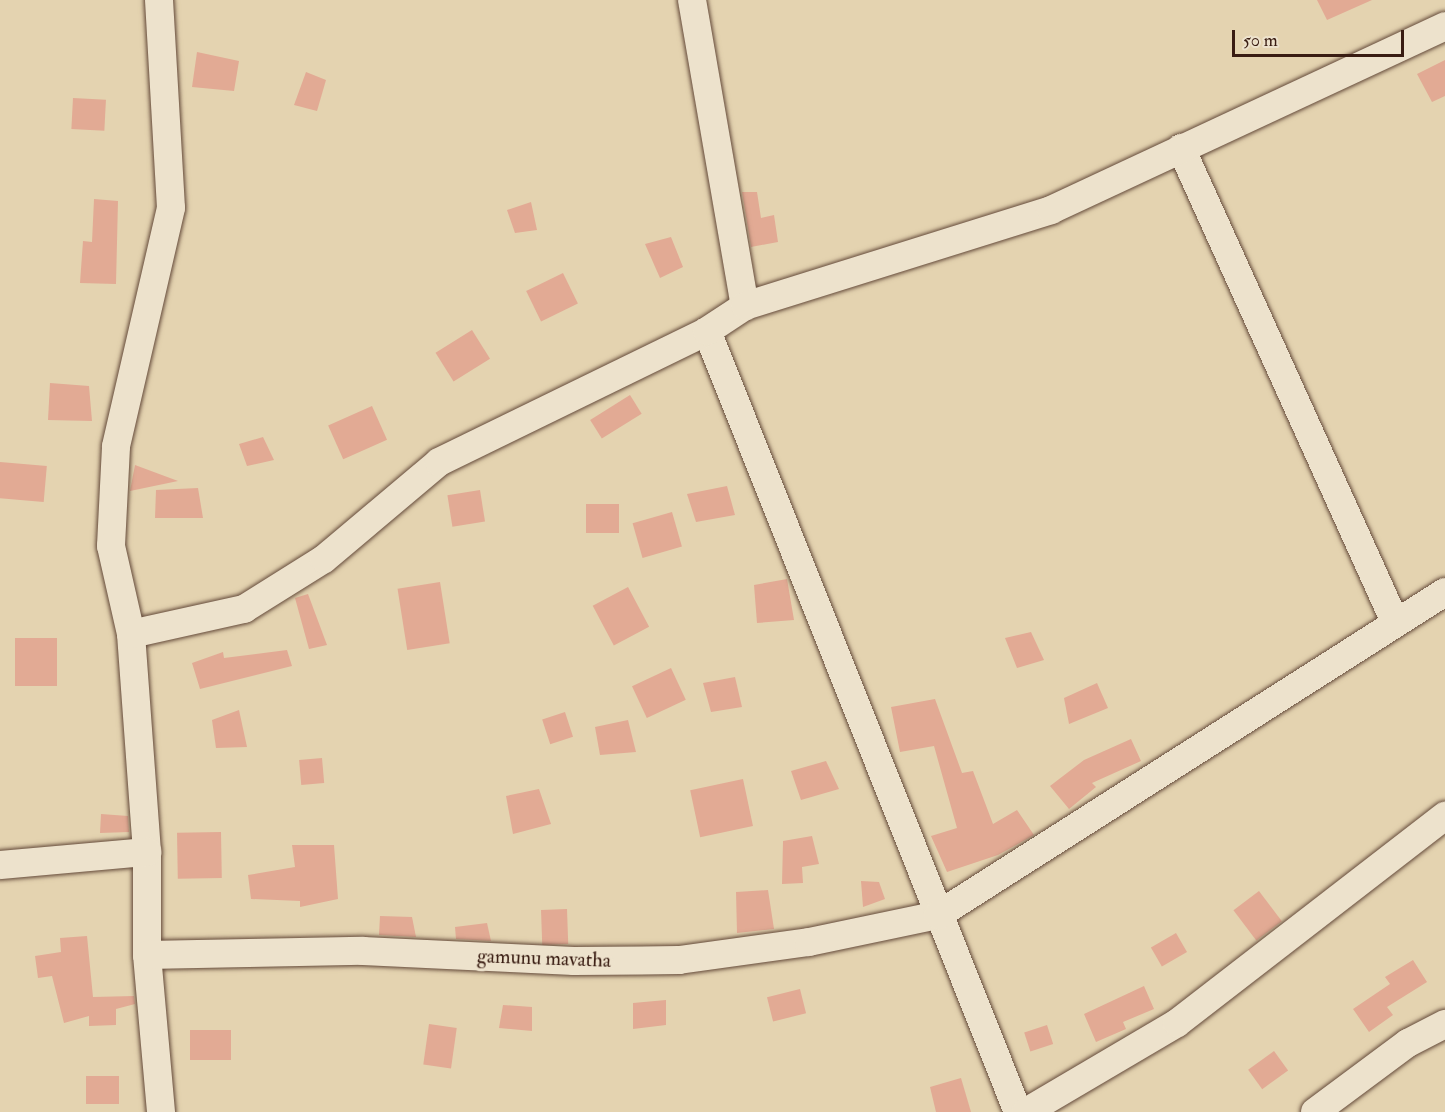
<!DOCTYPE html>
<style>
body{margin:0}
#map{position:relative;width:1445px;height:1112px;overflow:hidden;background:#e4d3b0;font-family:"IM FELL Double Pica",serif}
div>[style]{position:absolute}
.building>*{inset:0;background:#e2aa94;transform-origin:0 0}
.roads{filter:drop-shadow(0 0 2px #644a3a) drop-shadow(0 0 2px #644a3a)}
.minor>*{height:28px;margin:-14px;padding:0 14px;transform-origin:14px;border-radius:14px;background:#ede2cc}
span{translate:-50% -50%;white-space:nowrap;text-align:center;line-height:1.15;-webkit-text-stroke:6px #ede2cc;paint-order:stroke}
.street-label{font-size:20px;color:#391c12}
.scale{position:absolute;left:1232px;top:30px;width:172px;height:27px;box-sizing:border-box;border:3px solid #391c12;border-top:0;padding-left:8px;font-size:18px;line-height:21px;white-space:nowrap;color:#391c12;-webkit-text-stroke:4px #ede2cc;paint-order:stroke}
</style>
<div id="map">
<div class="building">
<div style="clip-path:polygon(1317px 0,1372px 0,1327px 20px)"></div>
<div style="clip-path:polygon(197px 52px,239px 61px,234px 91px,192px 87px)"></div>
<div style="clip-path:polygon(1445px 60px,1445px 96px,1432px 102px,1417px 74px)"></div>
<div style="clip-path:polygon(306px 72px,326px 80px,317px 111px,294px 105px)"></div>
<div style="left:73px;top:98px;width:33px;height:31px;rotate:3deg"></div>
<div style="clip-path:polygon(742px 192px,757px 192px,761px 218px,774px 215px,778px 242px,751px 247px)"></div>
<div style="clip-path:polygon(94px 199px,118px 201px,116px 284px,80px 283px,83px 241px,92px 242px)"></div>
<div style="clip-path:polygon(531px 202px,537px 230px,515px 233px,507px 210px)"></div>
<div style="clip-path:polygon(671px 237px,683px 267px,660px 278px,645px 244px)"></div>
<div style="left:563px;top:273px;width:34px;height:41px;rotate:64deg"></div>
<div style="left:472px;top:330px;width:34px;height:43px;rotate:58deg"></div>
<div style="clip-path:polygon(50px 383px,89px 386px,92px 421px,48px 420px)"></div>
<div style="left:630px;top:395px;width:22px;height:47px;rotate:58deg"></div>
<div style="left:372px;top:406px;width:37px;height:48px;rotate:66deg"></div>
<div style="clip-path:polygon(263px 437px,274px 460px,247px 466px,239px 444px)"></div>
<div style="left:0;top:462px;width:47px;height:36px;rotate:5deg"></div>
<div style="clip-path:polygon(135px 465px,178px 481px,130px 491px)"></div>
<div style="clip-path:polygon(727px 486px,735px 515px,696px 522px,687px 494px)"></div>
<div style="clip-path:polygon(198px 488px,203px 518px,155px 518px,156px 490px)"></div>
<div style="left:480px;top:490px;width:32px;height:33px;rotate:81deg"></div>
<div style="left:586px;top:504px;width:33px;height:29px"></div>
<div style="left:672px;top:512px;width:36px;height:41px;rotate:74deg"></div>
<div style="clip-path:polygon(787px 579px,794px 620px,757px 623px,754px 585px)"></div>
<div style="left:440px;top:582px;width:62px;height:43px;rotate:81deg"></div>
<div style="left:628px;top:587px;width:45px;height:40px;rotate:62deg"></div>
<div style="clip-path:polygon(308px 594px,327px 645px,309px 649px,295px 598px)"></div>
<div style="clip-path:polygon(1031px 632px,1044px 660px,1017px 668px,1005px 638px)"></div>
<div style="left:15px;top:638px;width:42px;height:48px"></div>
<div style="clip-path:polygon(287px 650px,292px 666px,200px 689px,192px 663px,223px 652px,224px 658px)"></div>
<div style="left:671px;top:668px;width:35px;height:43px;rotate:65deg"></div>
<div style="clip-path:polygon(735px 677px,742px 707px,711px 712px,703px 683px)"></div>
<div style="clip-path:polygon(1097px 683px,1108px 708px,1069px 724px,1064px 698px)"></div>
<div style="clip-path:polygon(935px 699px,962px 773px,973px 771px,993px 824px,1017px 810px,1034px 835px,998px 855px,947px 872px,931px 836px,957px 828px,934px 746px,900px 752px,891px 707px)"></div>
<div style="clip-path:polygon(239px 710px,247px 747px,216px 748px,212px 720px)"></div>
<div style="left:565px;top:712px;width:26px;height:24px;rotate:72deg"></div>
<div style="clip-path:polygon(628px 720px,636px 752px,600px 755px,595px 727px)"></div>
<div style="clip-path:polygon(1131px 739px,1141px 761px,1092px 783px,1096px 787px,1069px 809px,1050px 786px,1084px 760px)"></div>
<div style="left:322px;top:758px;width:25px;height:23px;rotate:85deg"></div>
<div style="clip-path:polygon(826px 761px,839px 789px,801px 800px,791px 771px)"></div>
<div style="left:743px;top:779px;width:48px;height:54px;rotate:78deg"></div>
<div style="clip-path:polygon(539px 789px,551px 824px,513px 834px,506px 796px)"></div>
<div style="clip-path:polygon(101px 814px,128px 816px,129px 832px,100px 833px)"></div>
<div style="left:221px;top:832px;width:46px;height:44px;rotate:89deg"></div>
<div style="clip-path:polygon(812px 836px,819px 864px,802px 867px,803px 883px,782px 884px,783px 841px)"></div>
<div style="clip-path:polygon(292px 845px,334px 845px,338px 899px,300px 907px,300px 901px,251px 899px,248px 875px,295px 867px)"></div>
<div style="clip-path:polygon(861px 881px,879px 882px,885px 899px,863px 907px)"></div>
<div style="clip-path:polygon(768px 890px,774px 929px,737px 933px,736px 892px)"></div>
<div style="left:1259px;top:891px;width:38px;height:32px;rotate:53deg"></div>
<div style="left:567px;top:909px;width:35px;height:26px;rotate:88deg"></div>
<div style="clip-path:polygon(380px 916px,412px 917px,416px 937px,379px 935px)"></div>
<div style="clip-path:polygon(487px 923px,491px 941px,456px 939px,455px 927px)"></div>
<div style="left:1176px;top:933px;width:22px;height:29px;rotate:60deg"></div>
<div style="clip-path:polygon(87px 936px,93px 997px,134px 996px,135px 1004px,116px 1009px,116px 1025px,89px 1026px,89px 1016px,64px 1023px,52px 976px,38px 978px,35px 956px,61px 952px,60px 938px)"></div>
<div style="clip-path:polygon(1413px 960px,1427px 982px,1387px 1007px,1393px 1015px,1369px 1032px,1353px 1009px,1390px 984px,1385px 977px)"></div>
<div style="clip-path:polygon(1144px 986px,1154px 1009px,1123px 1022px,1126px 1029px,1096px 1042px,1084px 1014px)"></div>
<div style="left:800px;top:989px;width:25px;height:34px;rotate:76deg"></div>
<div style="clip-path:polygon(666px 1000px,666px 1025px,633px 1029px,633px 1003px)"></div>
<div style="clip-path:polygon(503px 1005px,532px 1007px,532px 1031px,499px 1028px)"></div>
<div style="left:429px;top:1024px;width:28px;height:41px;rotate:8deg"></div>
<div style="left:1047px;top:1025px;width:20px;height:24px;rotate:72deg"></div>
<div style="left:190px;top:1030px;width:41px;height:30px"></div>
<div style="left:1274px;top:1051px;width:24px;height:32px;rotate:54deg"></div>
<div style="left:119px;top:1076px;width:28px;height:33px;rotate:90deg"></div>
<div style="clip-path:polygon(961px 1078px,971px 1112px,936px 1112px,930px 1087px)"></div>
</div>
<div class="roads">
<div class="minor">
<div style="left:159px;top:0;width:208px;rotate:86.7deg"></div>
<div style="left:171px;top:208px;width:245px;rotate:103deg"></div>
<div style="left:116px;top:447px;width:99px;rotate:92.9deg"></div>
<div style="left:111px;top:546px;width:90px;rotate:77.2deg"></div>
<div style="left:131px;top:634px;width:219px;rotate:85.8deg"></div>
<div style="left:147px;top:852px;width:103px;rotate:90deg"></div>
<div style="left:147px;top:955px;width:158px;rotate:84.9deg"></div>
<div style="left:692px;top:0;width:311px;rotate:80.2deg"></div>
<div style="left:1181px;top:148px;width:520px;rotate:65.7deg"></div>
<div style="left:707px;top:331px;width:841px;rotate:68.29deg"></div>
<div style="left:131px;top:634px;width:116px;rotate:-12.5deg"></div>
<div style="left:244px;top:609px;width:94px;rotate:-32deg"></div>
<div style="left:324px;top:559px;width:150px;rotate:-40.1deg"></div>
<div style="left:439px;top:462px;width:298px;rotate:-26deg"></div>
<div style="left:707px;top:331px;width:45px;rotate:-33.3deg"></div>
<div style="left:745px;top:306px;width:321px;rotate:-17.4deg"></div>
<div style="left:1051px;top:210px;width:435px;rotate:-25deg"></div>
<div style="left:0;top:865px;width:148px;rotate:-5.1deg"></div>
<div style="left:147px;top:955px;width:216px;rotate:-1.1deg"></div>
<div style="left:363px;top:951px;width:211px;rotate:2.7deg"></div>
<div style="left:574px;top:961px;width:105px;rotate:-0.5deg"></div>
<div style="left:679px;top:960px;width:131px;rotate:-7.9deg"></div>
<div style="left:809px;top:942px;width:132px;rotate:-11.8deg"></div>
<div style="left:938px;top:915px;width:601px;rotate:-32.5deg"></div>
<div style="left:1026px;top:1112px;width:175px;rotate:-30.5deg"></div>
<div style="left:1177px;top:1023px;width:339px;rotate:-37.7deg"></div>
<div style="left:1315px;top:1112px;width:116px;rotate:-36.6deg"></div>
<div style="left:1408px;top:1043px;width:42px;rotate:-27.2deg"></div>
</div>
</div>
<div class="street-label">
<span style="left:544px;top:958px;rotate:2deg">gamunu mavatha</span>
</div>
<div class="scale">50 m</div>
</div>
